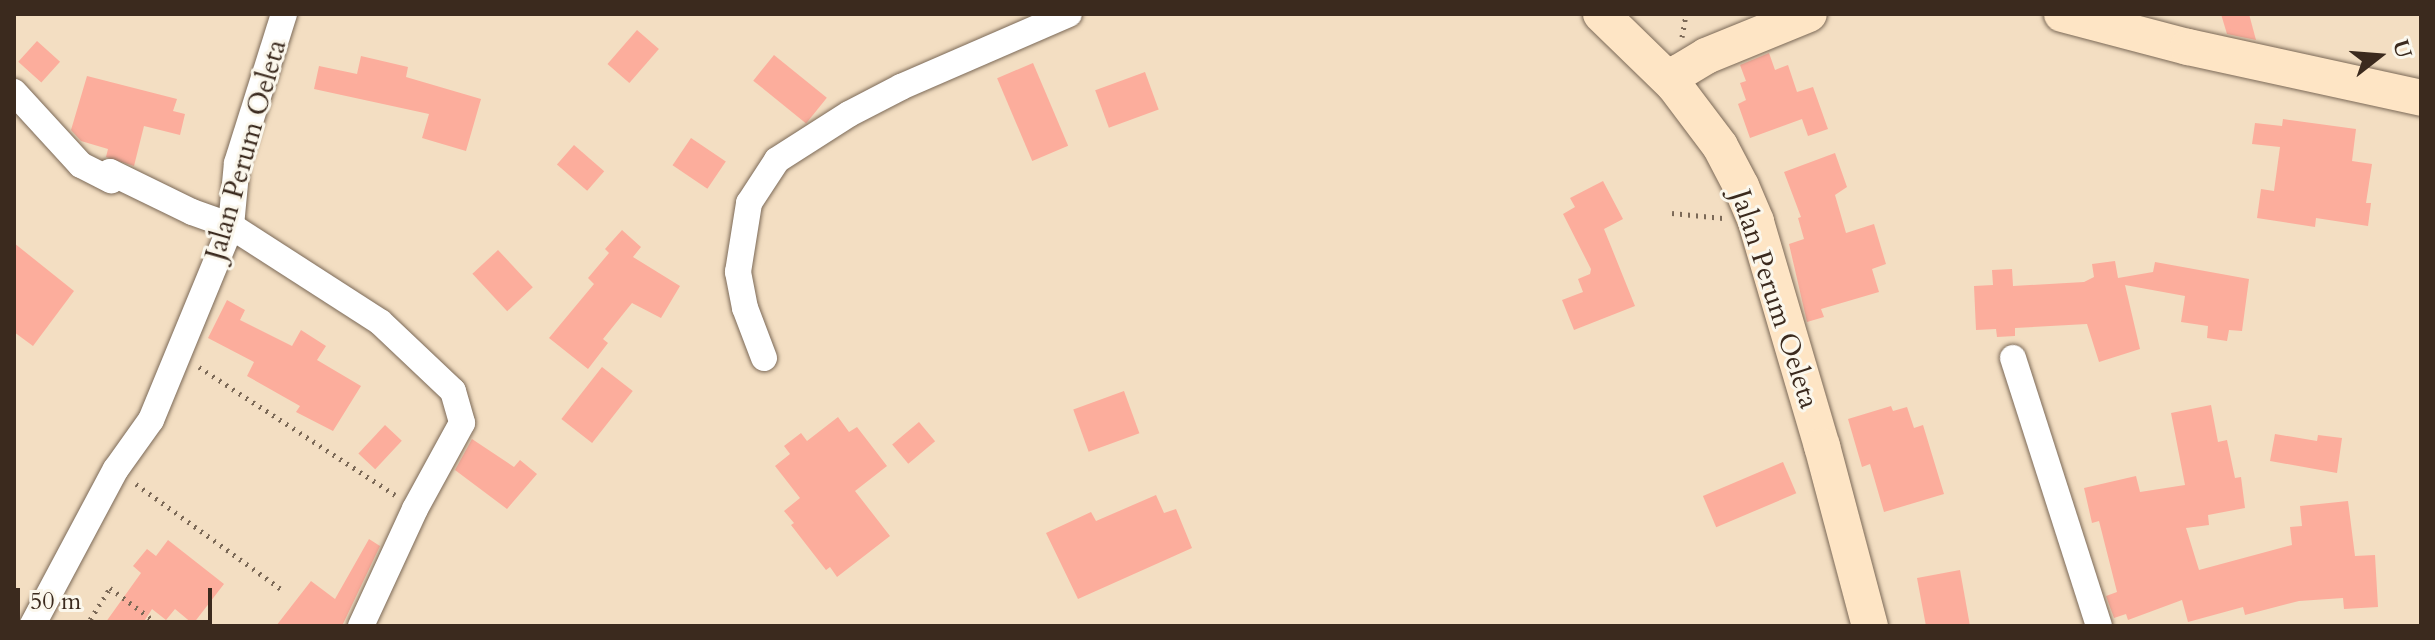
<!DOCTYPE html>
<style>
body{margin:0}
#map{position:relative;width:2435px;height:640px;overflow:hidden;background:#f3dec2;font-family:Cardo,serif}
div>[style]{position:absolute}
.building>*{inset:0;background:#fcad9c;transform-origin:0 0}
.path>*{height:5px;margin-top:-2.5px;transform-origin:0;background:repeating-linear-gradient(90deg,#7b6957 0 2px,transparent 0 8px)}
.roads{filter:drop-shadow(0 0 2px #7b6957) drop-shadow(0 0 2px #7b6957)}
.street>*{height:26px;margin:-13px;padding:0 13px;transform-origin:13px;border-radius:13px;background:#fff}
.secondary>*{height:36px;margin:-18px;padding:0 18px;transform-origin:18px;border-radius:18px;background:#fee5c5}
span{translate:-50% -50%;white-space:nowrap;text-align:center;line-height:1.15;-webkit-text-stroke:6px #fbf7ec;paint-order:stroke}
.street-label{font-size:28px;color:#3b2a1e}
.frame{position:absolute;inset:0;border:16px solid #3b2a1e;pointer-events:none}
.north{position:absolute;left:2339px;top:16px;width:80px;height:80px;-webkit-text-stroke:6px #fbf7ec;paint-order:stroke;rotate:73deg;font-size:22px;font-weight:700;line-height:32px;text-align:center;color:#3b2a1e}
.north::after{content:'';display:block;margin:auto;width:28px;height:36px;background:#3b2a1e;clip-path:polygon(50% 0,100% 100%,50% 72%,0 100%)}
.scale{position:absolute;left:16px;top:588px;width:196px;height:36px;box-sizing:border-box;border:4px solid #3b2a1e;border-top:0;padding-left:10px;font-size:24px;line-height:28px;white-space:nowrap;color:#3b2a1e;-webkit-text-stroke:6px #fbf7ec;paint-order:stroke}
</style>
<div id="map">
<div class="building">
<div style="clip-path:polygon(2221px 14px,2249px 14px,2256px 40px,2227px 34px)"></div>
<div style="left:637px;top:30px;width:29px;height:45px;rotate:41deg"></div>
<div style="left:37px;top:41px;width:31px;height:28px;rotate:42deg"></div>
<div style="clip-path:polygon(1769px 53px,1775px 70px,1788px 65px,1797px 92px,1813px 87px,1828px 129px,1808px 136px,1802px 119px,1750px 138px,1738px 104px,1746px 100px,1740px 83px,1746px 81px,1740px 65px)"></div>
<div style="left:774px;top:55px;width:68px;height:33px;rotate:39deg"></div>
<div style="clip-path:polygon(361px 56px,408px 67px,406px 77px,481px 99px,466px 151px,422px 138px,429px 114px,314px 89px,319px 66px,357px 74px)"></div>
<div style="left:1033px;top:63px;width:90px;height:39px;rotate:67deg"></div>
<div style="left:1145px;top:72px;width:40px;height:53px;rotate:70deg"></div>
<div style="clip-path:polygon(87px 76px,177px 99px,173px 111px,185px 114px,180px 135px,144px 126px,134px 166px,106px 157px,108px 149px,81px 141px,71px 130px)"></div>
<div style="clip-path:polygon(2283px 119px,2356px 129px,2352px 161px,2372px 164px,2366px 203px,2371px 203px,2368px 226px,2316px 218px,2315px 227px,2257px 218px,2261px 189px,2274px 191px,2280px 147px,2252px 144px,2255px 123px,2282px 126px)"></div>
<div style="left:691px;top:138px;width:42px;height:33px;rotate:34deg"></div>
<div style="left:574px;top:145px;width:40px;height:26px;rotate:41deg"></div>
<div style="clip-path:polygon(1835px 153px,1847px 187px,1835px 195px,1846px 233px,1874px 224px,1886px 264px,1872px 269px,1879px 292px,1821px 309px,1824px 317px,1807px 322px,1789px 244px,1804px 239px,1798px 218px,1801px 217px,1784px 172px)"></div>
<div style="clip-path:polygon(1603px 181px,1623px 219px,1604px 229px,1635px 306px,1574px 330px,1562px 300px,1583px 292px,1578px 279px,1590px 274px,1591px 269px,1563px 214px,1575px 207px,1570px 198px)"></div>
<div style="clip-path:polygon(622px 230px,641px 247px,633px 257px,680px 286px,661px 318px,632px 303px,603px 339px,608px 343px,588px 369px,549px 338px,594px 284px,588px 278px,609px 253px,605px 249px)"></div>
<div style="clip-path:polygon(14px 243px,74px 291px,33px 346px,14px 332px)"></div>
<div style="left:498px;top:250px;width:51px;height:35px;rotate:47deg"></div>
<div style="clip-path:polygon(2115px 261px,2118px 278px,2153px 272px,2155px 262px,2249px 279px,2242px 331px,2229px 330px,2227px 341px,2207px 338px,2208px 326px,2181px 322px,2185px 296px,2125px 285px,2140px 349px,2099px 362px,2087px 324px,2015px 328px,2015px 336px,1997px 337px,1996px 329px,1976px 330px,1974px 286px,1993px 285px,1992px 270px,2012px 269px,2013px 286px,2084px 282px,2094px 277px,2092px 264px)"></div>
<div style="clip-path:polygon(227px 300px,245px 310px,240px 320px,292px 346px,301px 330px,326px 346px,317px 360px,361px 386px,333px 431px,296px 412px,300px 406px,247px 376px,254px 362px,208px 338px)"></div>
<div style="left:602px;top:367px;width:39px;height:66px;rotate:38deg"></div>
<div style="left:1124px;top:391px;width:45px;height:54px;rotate:70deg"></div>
<div style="clip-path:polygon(2211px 405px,2218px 442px,2227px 440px,2235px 478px,2241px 477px,2245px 508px,2208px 515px,2209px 525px,2186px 528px,2199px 570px,2292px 545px,2290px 527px,2302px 526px,2300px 506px,2348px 501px,2355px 556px,2375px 555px,2378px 607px,2344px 609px,2343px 598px,2299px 601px,2245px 615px,2243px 607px,2188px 622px,2182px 600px,2128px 620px,2126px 614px,2114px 618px,2106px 596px,2117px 592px,2099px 521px,2092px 523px,2084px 488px,2136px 476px,2140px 492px,2185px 485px,2171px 413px)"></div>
<div style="clip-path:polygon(1891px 406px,1893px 411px,1907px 407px,1914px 428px,1923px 425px,1944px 494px,1884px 512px,1870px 464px,1862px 467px,1848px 419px)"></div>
<div style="clip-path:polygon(838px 417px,849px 432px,857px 427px,887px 466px,855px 491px,890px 536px,837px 577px,830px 567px,826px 570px,791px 525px,794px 523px,784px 511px,800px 498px,775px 466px,790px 454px,784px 446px,801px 433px,807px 441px)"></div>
<div style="left:919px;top:422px;width:25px;height:35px;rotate:50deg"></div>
<div style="left:385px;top:425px;width:23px;height:39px;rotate:43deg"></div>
<div style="clip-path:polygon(2275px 434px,2317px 441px,2318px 435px,2342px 438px,2337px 473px,2270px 461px)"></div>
<div style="clip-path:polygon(472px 439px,514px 467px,520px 460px,537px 474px,507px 509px,455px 470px)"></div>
<div style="left:1783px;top:462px;width:34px;height:87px;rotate:67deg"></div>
<div style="clip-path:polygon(1156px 495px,1164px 513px,1176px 509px,1192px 548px,1078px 599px,1046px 533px,1091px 512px,1096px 521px)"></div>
<div style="clip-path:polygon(369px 539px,380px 546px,342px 626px,276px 626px,311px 581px,335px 599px)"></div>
<div style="clip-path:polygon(168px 540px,224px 584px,193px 624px,175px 609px,166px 620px,152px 609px,141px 626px,103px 626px,141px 573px,133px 566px,147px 549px,156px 556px)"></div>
<div style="clip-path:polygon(1960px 570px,1970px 626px,1926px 626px,1917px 578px)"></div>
</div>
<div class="path">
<div style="left:1682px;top:37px;width:23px;rotate:-80deg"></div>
<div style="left:1672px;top:213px;width:51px;rotate:5.6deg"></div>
<div style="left:199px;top:367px;width:234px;rotate:33.1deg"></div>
<div style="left:136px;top:484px;width:179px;rotate:35.9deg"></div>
<div style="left:86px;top:626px;width:45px;rotate:-57.7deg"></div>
<div style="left:110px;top:588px;width:64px;rotate:36.7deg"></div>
</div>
<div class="roads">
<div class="street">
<div style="left:14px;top:92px;width:99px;rotate:47.5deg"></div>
<div style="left:81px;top:165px;width:34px;rotate:27deg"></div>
<div style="left:111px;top:180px;width:8px;rotate:-97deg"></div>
<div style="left:110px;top:172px;width:91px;rotate:26deg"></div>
<div style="left:192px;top:212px;width:41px;rotate:19.7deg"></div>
<div style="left:231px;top:226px;width:177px;rotate:32.8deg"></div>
<div style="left:380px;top:322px;width:100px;rotate:43.4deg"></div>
<div style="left:453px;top:391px;width:33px;rotate:74deg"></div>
<div style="left:462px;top:423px;width:98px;rotate:118.7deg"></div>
<div style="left:415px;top:509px;width:129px;rotate:114.8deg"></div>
<div style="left:764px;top:358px;width:53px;rotate:-110.8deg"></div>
<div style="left:745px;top:308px;width:37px;rotate:-101deg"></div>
<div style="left:738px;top:272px;width:70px;rotate:-80.9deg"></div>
<div style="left:749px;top:203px;width:51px;rotate:-56.9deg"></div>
<div style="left:777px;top:160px;width:85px;rotate:-32.6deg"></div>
<div style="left:849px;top:114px;width:59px;rotate:-27.4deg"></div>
<div style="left:901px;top:87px;width:183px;rotate:-23.5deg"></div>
<div style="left:2013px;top:358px;width:281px;rotate:72.2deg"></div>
<div style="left:32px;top:626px;width:178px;rotate:-61.9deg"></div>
<div style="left:116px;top:469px;width:60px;rotate:-54.5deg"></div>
<div style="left:151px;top:420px;width:210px;rotate:-67.6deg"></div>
<div style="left:231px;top:226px;width:63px;rotate:-84.6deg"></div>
<div style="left:237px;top:163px;width:156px;rotate:-72.5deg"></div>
</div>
<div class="secondary">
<div style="left:1601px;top:14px;width:102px;rotate:44.2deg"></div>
<div style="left:1674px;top:85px;width:76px;rotate:53deg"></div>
<div style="left:1720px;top:146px;width:45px;rotate:62.3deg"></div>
<div style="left:1741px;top:186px;width:39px;rotate:67deg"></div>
<div style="left:1756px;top:222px;width:234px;rotate:73.6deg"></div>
<div style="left:1822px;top:446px;width:186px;rotate:75.1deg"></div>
<div style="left:2062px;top:14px;width:130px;rotate:14.7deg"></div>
<div style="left:2188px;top:47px;width:239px;rotate:12.3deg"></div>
<div style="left:1674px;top:85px;width:13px;rotate:-72deg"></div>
<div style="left:1678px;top:73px;width:33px;rotate:-31deg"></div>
<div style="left:1706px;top:56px;width:111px;rotate:-22.2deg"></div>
</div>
</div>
<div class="street-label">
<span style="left:246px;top:150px;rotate:-74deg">Jalan Perum Oeleta</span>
<span style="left:1775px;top:299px;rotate:72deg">Jalan Perum Oeleta</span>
</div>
<div class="frame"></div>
<div class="north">U</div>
<div class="scale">50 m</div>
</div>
